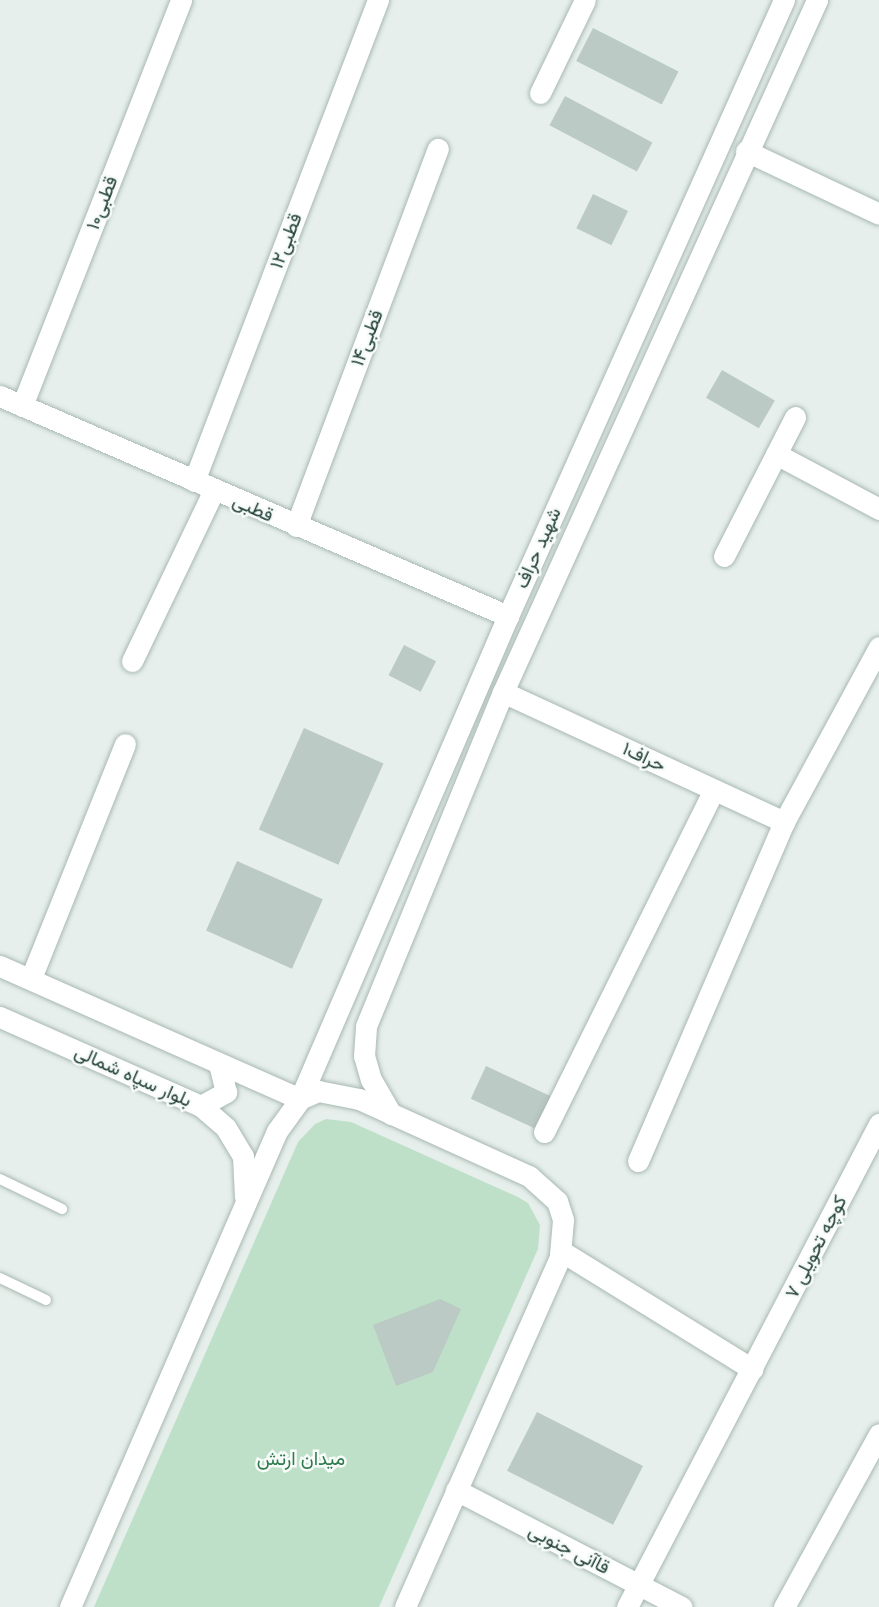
<!DOCTYPE html>
<meta charset="utf-8">
<style>
body{margin:0}
#map{position:relative;width:879px;height:1607px;overflow:hidden;background:#e6efeb;font-family:"PT Sans",Vazirmatn,sans-serif}
div>[style]{position:absolute}
.green>*{inset:0;background:#bfe0c8}
.building>*{inset:0;background:#bbcac4;transform-origin:0 0}
.roads{filter:drop-shadow(0 0 2px #a8b8b2) drop-shadow(0 0 2px #a8b8b2)}
.service>*{height:10px;margin:-5px;padding:0 5px;transform-origin:5px;border-radius:5px;background:#fff}
.minor>*{height:21px;margin:-10.5px;padding:0 10.5px;transform-origin:10.5px;border-radius:10.5px;background:#fff}
.secondary>*{height:21px;margin:-10.5px;padding:0 10.5px;transform-origin:10.5px;border-radius:10.5px;background:#fff}
span{translate:-50% -50%;white-space:nowrap;text-align:center;line-height:1.15;-webkit-text-stroke:5px #f7fbf9;paint-order:stroke}
.street-label{font-size:19px;color:#24423a}
.park-label{font-size:19px;color:#2d7a4b}
</style>
<div id="map">
<div class="green">
<div style="clip-path:polygon(326px 1119px,351px 1122px,518px 1197px,528px 1203px,540px 1225px,538px 1249px,379px 1607px,94px 1607px,298px 1142px,315px 1124px)"></div>
</div>
<div class="building">
<div style="left:593px;top:28px;width:96px;height:37px;rotate:27deg"></div>
<div style="left:565px;top:96px;width:99px;height:33px;rotate:28deg"></div>
<div style="left:593px;top:194px;width:39px;height:38px;rotate:26deg"></div>
<div style="left:722px;top:370px;width:61px;height:32px;rotate:30deg"></div>
<div style="left:404px;top:645px;width:36px;height:34px;rotate:27deg"></div>
<div style="left:304px;top:728px;width:87px;height:111px;rotate:24deg"></div>
<div style="left:237px;top:861px;width:94px;height:76px;rotate:24deg"></div>
<div style="left:486px;top:1066px;width:72px;height:36px;rotate:25deg"></div>
<div style="clip-path:polygon(440px 1299px,461px 1309px,433px 1372px,396px 1386px,373px 1325px)"></div>
<div style="left:537px;top:1412px;width:119px;height:66px;rotate:27deg"></div>
</div>
<div class="roads">
<div class="service">
<div style="left:0;top:1179px;width:69px;rotate:25.8deg"></div>
<div style="left:0;top:1278px;width:51px;rotate:25.6deg"></div>
</div>
<div class="minor">
<div style="left:540px;top:93px;width:103px;rotate:-64.2deg"></div>
<div style="left:746px;top:151px;width:147px;rotate:25.3deg"></div>
<div style="left:0;top:396px;width:554px;rotate:23.42deg"></div>
<div style="left:22px;top:406px;width:436px;rotate:-68.6deg"></div>
<div style="left:776px;top:454px;width:117px;rotate:28.1deg"></div>
<div style="left:194px;top:481px;width:515px;rotate:-69.07deg"></div>
<div style="left:296px;top:526px;width:403px;rotate:-69.4deg"></div>
<div style="left:724px;top:556px;width:156px;rotate:-62.9deg"></div>
<div style="left:132px;top:661px;width:190px;rotate:-64.4deg"></div>
<div style="left:503px;top:692px;width:310px;rotate:24.8deg"></div>
<div style="left:31px;top:978px;width:252px;rotate:-68.1deg"></div>
<div style="left:544px;top:1132px;width:382px;rotate:-63.6deg"></div>
<div style="left:638px;top:1161px;width:369px;rotate:-66.7deg"></div>
<div style="left:784px;top:822px;width:199px;rotate:-61.5deg"></div>
<div style="left:561px;top:1251px;width:225px;rotate:31.7deg"></div>
<div style="left:627px;top:1607px;width:545px;rotate:-62.45deg"></div>
<div style="left:784px;top:1607px;width:197px;rotate:-61.2deg"></div>
</div>
<div class="secondary">
<div style="left:0;top:966px;width:328px;rotate:23.9deg"></div>
<div style="left:300px;top:1099px;width:526px;rotate:-66.7deg"></div>
<div style="left:508px;top:616px;width:675px;rotate:-65.87deg"></div>
<div style="left:0;top:1017px;width:220px;rotate:23.9deg"></div>
<div style="left:201px;top:1106px;width:33px;rotate:41deg"></div>
<div style="left:226px;top:1128px;width:33px;rotate:59deg"></div>
<div style="left:243px;top:1156px;width:41px;rotate:87.2deg"></div>
<div style="left:201px;top:1106px;width:29px;rotate:-29deg"></div>
<div style="left:226px;top:1092px;width:29px;rotate:-104deg"></div>
<div style="left:391px;top:1114px;width:39px;rotate:-120deg"></div>
<div style="left:371px;top:1080px;width:25px;rotate:-106deg"></div>
<div style="left:364px;top:1056px;width:30px;rotate:-86deg"></div>
<div style="left:366px;top:1026px;width:361px;rotate:-67.7deg"></div>
<div style="left:503px;top:692px;width:760px;rotate:-65.59deg"></div>
<div style="left:456px;top:1490px;width:254px;rotate:27.4deg"></div>
<div style="left:70px;top:1607px;width:519px;rotate:-66.5deg"></div>
<div style="left:277px;top:1131px;width:39px;rotate:-54deg"></div>
<div style="left:300px;top:1099px;width:20px;rotate:-24deg"></div>
<div style="left:318px;top:1091px;width:42px;rotate:11deg"></div>
<div style="left:359px;top:1099px;width:187px;rotate:24.4deg"></div>
<div style="left:529px;top:1176px;width:38px;rotate:42deg"></div>
<div style="left:557px;top:1201px;width:20px;rotate:72deg"></div>
<div style="left:563px;top:1220px;width:37px;rotate:95deg"></div>
<div style="left:560px;top:1257px;width:383px;rotate:113.9deg"></div>
</div>
</div>
<div class="street-label">
<span style="left:102px;top:203px;rotate:-69deg">قطبی۱۰</span>
<span style="left:286px;top:241px;rotate:-69deg">قطبی۱۲</span>
<span style="left:367px;top:338px;rotate:-69deg">قطبی۱۴</span>
<span style="left:253px;top:508px;rotate:24deg">قطبی</span>
<span style="left:538px;top:548px;rotate:-66deg">شهید حراف</span>
<span style="left:644px;top:757px;rotate:25deg">حراف۱</span>
<span style="left:133px;top:1076px;rotate:24deg">بلوار سپاه شمالی</span>
<span style="left:816px;top:1247px;rotate:-63deg">کوچه تحویلی ۷</span>
<span style="left:569px;top:1549px;rotate:27deg">قاآنی جنوبی</span>
</div>
<div class="park-label">
<span style="left:301px;top:1459px">میدان ارتش</span>
</div>
</div>
